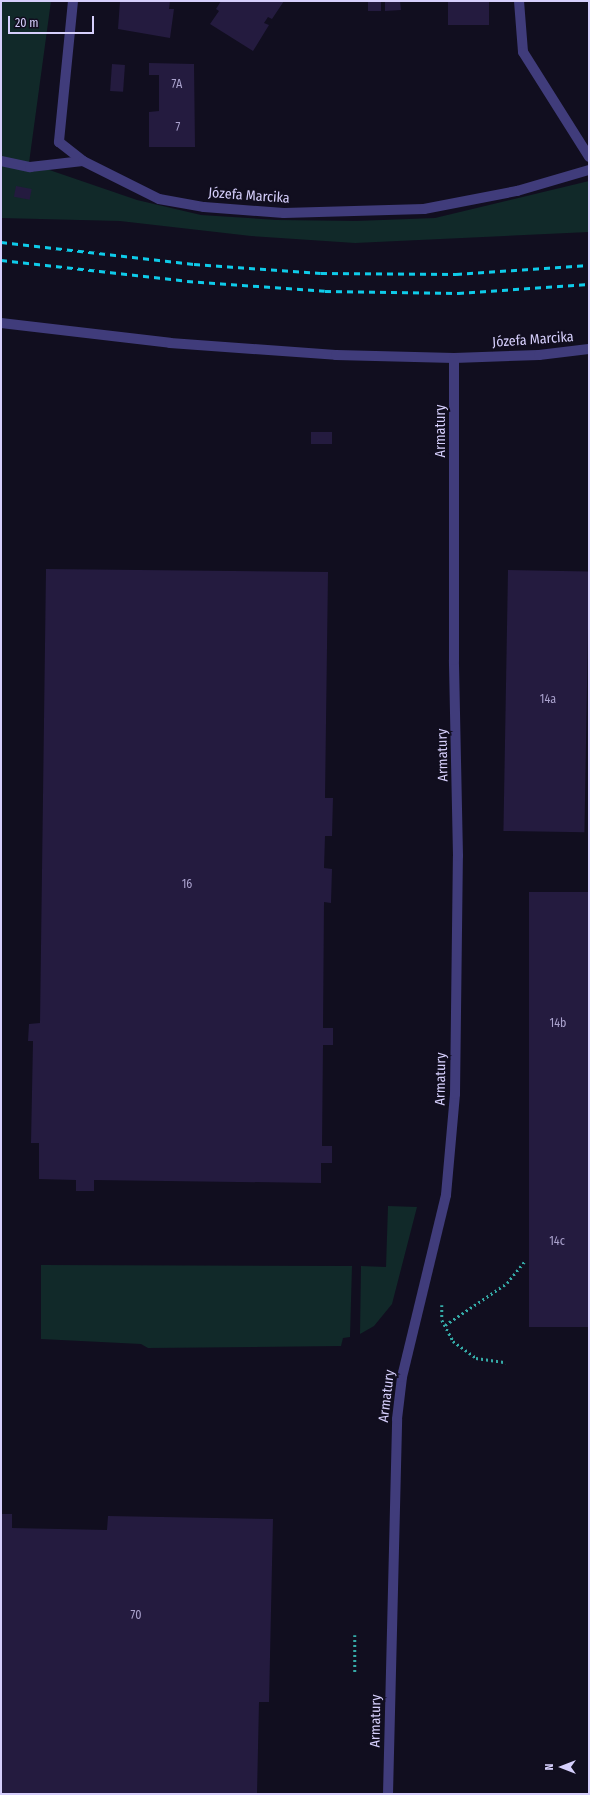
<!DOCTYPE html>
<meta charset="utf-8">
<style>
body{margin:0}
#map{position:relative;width:590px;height:1795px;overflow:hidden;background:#110e1f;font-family:"Fira Sans Condensed",sans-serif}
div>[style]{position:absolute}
.green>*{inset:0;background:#112929}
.building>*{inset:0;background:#241b3f;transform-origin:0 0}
.path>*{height:2.5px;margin-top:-1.25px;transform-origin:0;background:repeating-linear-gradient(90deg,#35aaa7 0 2px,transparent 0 5px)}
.service>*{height:10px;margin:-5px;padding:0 5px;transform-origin:5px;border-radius:5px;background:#403c7b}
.minor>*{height:10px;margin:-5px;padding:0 5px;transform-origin:5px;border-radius:5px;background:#403c7b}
.rail>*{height:3px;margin-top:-1.5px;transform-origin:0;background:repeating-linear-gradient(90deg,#0ecbe9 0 6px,transparent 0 11px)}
span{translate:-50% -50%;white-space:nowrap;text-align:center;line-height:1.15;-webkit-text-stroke:4px #110e1f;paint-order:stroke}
.number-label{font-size:12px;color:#aaa2cd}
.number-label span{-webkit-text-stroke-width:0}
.street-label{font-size:14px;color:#d6cffc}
.frame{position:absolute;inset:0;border:2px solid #d6cffc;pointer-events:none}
.north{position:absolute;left:542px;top:1747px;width:40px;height:40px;-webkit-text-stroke:3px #110e1f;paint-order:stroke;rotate:270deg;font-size:11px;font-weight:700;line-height:16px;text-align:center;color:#d6cffc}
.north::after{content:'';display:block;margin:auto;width:14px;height:18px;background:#d6cffc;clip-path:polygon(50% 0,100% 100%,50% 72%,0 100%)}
.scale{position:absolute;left:8px;top:16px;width:86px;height:18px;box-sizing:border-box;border:2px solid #d6cffc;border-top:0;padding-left:5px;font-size:12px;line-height:14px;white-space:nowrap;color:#d6cffc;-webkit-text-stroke:3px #110e1f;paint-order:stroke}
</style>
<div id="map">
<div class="green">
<div style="clip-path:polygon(1px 1px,51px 1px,29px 163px,137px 200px,201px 215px,277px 220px,356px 221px,435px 218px,589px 181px,589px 232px,355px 243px,251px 236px,120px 221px,1px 218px)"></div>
<div style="clip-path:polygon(388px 1206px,417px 1207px,392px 1304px,374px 1326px,360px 1334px,361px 1266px,386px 1267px)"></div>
<div style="clip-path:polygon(41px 1265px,352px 1266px,350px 1337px,343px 1338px,341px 1346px,148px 1348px,141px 1344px,41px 1339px)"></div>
</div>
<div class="building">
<div style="clip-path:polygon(120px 1px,170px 1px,169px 9px,174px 9px,170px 38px,118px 29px)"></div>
<div style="clip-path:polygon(221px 1px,284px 1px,272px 19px,268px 17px,264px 23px,269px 25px,253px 51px,210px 24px,219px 11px,216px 9px)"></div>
<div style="left:368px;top:1px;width:13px;height:10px"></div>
<div style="clip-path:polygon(385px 1px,400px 1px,401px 10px,385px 11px)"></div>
<div style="left:448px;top:1px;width:41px;height:24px"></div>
<div style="clip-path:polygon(149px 63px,194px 64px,195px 147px,149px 147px,149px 112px,159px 111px,159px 75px,149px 75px)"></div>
<div style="left:112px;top:64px;width:13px;height:27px;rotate:4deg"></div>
<div style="left:16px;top:186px;width:16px;height:11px;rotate:11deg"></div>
<div style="left:311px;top:432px;width:21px;height:12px"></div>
<div style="clip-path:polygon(46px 569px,328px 572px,325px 798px,333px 798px,332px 836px,325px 836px,324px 868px,332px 869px,331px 903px,324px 902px,323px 1028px,333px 1028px,333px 1045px,323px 1045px,322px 1146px,332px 1146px,332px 1163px,321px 1163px,321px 1183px,94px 1180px,94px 1191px,76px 1191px,76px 1180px,39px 1179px,39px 1143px,31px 1143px,33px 1041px,28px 1041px,29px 1024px,40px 1023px)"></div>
<div style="left:508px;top:570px;width:81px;height:261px;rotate:1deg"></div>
<div style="left:589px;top:892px;width:435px;height:60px;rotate:90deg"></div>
<div style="clip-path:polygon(1px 1514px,12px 1514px,12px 1528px,107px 1530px,108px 1516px,273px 1519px,269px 1702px,259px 1702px,257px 1794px,1px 1794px)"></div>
</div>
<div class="path">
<div style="left:442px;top:1305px;width:15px;rotate:90deg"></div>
<div style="left:442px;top:1320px;width:24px;rotate:62deg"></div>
<div style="left:453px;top:1341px;width:29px;rotate:36deg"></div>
<div style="left:476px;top:1358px;width:30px;rotate:8deg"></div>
<div style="left:445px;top:1325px;width:75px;rotate:-34.1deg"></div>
<div style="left:507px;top:1283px;width:28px;rotate:-51deg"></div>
<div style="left:355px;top:1635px;width:37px;rotate:90deg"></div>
</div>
<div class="service">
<div style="left:519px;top:1px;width:51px;rotate:85.5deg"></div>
<div style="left:523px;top:52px;width:124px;rotate:57.8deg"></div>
<div style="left:1px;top:161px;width:30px;rotate:12deg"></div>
<div style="left:30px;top:167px;width:53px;rotate:-6.5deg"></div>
</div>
<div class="minor">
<div style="left:73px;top:1px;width:142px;rotate:95.7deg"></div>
<div style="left:59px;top:142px;width:31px;rotate:38deg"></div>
<div style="left:83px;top:161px;width:85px;rotate:26.6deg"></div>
<div style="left:159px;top:199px;width:46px;rotate:10.1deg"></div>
<div style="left:204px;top:207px;width:80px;rotate:4.3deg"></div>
<div style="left:284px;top:213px;width:140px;rotate:-1.6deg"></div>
<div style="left:424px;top:209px;width:95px;rotate:-11deg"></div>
<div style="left:517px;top:191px;width:75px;rotate:-16.3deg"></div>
<div style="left:1px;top:323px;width:170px;rotate:6.7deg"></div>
<div style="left:170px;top:343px;width:166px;rotate:4.1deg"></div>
<div style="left:336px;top:355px;width:118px;rotate:1.5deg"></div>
<div style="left:454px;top:358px;width:85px;rotate:-2deg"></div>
<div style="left:539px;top:355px;width:50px;rotate:-6.8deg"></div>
<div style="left:388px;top:1794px;width:375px;rotate:-88.6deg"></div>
<div style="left:397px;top:1419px;width:42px;rotate:-83.2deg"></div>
<div style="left:402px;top:1377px;width:187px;rotate:-76.4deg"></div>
<div style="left:446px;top:1195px;width:101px;rotate:-84.9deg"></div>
<div style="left:455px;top:1094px;width:238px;rotate:-89.3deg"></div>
<div style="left:458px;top:856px;width:196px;rotate:-91.2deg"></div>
<div style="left:454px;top:660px;width:302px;rotate:-90deg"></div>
</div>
<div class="rail">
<div style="left:1px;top:242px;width:194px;rotate:6.5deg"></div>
<div style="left:194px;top:264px;width:127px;rotate:4.1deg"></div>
<div style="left:321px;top:273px;width:135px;rotate:0.4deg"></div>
<div style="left:456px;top:274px;width:133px;rotate:-3.9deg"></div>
<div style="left:1px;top:260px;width:187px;rotate:6.4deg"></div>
<div style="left:187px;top:281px;width:138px;rotate:4.1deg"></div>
<div style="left:325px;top:291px;width:133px;rotate:0.9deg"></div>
<div style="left:458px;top:293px;width:131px;rotate:-3.9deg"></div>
</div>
<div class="number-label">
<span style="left:177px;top:85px">7A</span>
<span style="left:178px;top:128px">7</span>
<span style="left:548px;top:700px">14a</span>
<span style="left:187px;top:885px">16</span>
<span style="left:558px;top:1024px">14b</span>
<span style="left:557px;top:1242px">14c</span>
<span style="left:136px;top:1616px">70</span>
</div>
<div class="street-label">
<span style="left:249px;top:196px;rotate:4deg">Józefa Marcika</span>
<span style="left:533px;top:340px;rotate:-4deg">Józefa Marcika</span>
<span style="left:441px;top:431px;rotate:-90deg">Armatury</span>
<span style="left:443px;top:755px;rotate:-91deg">Armatury</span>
<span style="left:441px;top:1079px;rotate:-89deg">Armatury</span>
<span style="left:387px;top:1396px;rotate:-83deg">Armatury</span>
<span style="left:376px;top:1721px;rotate:-89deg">Armatury</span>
</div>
<div class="frame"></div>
<div class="north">N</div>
<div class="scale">20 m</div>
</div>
